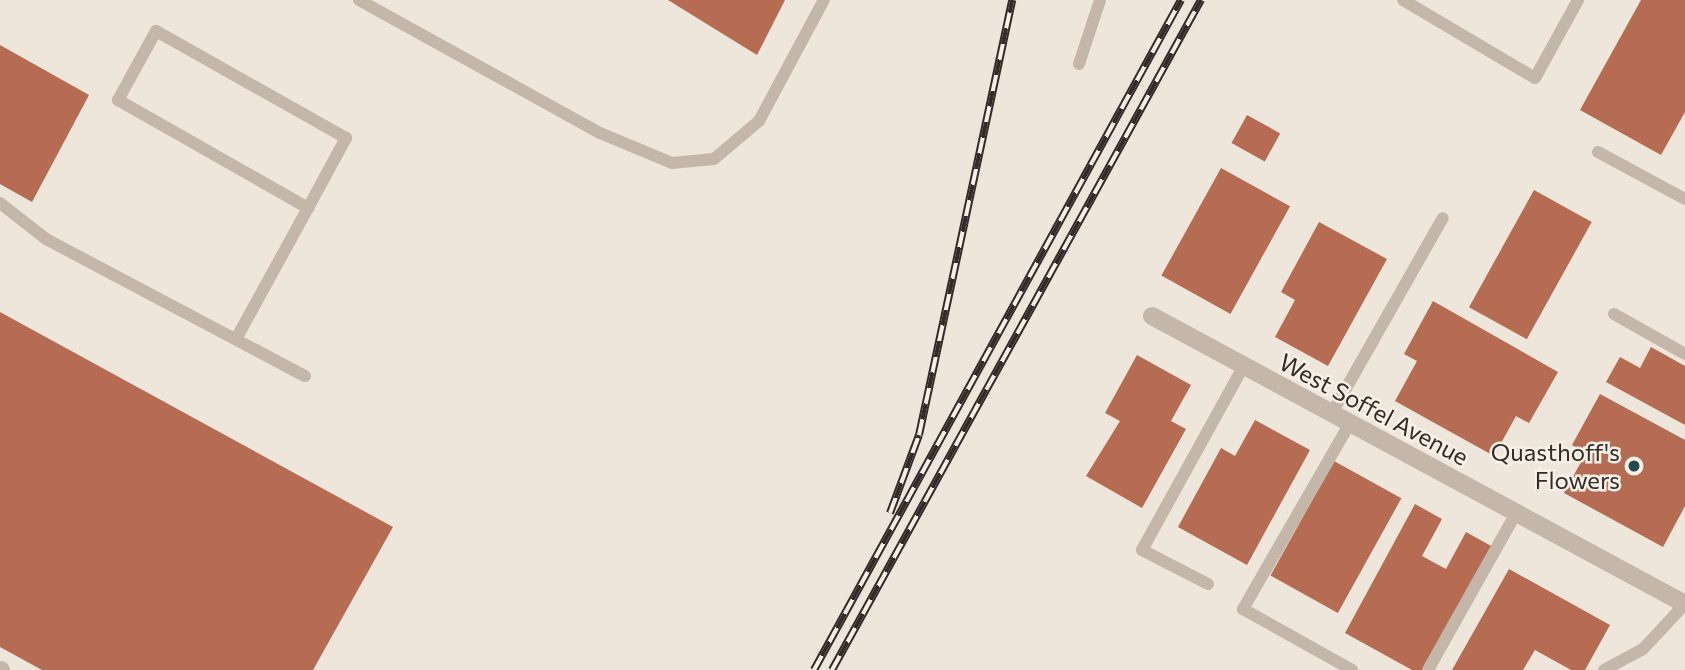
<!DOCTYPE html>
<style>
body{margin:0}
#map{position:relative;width:1685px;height:670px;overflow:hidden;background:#eee5db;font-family:Commissioner,sans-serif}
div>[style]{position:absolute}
.building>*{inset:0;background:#b56c52;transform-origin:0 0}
.service>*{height:12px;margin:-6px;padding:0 6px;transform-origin:6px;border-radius:6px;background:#c4b6a9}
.minor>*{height:18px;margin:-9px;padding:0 9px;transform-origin:9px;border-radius:9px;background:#c4b6a9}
.rail>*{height:8px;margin-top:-4px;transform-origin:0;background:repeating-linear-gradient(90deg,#f6f0e7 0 16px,#322b28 0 32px);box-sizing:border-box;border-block:2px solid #322b28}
.dots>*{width:19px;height:19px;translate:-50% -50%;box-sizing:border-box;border:4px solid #f6f0e7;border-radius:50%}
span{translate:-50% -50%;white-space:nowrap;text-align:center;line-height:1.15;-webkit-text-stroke:5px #f6f0e7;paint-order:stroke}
.street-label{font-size:24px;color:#322b28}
.poi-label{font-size:24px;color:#322b28}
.right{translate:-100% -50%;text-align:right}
</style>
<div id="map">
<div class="building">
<div style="clip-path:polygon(668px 0,785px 0,757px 55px)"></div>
<div style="clip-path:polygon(1641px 0,1685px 0,1685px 112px,1661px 155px,1580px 110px)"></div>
<div style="clip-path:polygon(0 45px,89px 95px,32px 202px,0 184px)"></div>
<div style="left:1247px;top:115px;width:38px;height:32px;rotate:29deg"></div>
<div style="left:1221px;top:168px;width:79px;height:123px;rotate:29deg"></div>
<div style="left:1534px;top:190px;width:66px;height:134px;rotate:29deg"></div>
<div style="clip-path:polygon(1319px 222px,1387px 259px,1328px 366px,1275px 337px,1295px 300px,1281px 292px)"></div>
<div style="clip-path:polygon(1433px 301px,1558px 372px,1529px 423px,1516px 416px,1494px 456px,1395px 401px,1417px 361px,1404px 354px)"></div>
<div style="clip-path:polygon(0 312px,393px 527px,313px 670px,42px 670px,0 647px)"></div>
<div style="clip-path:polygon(1651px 347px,1685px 366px,1685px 425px,1606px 382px,1620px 357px,1640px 368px)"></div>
<div style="clip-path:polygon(1137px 355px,1191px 385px,1171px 421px,1186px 429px,1142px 508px,1086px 476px,1120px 421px,1105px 413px)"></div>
<div style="clip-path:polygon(1600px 394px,1685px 440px,1685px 506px,1663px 547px,1564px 493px,1586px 453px,1572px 445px)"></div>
<div style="clip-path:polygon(1255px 420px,1310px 450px,1247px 565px,1178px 527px,1221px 448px,1235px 456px)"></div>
<div style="left:1334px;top:461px;width:77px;height:131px;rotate:29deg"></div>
<div style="clip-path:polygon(1415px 504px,1442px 519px,1422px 556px,1446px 569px,1466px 532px,1493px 547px,1426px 670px,1412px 670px,1345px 633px)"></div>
<div style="clip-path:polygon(1509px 569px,1610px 625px,1585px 670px,1571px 670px,1535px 650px,1523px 670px,1452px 670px)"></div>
</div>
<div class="service">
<div style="left:359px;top:0;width:275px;rotate:28.9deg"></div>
<div style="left:600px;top:133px;width:78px;rotate:22.6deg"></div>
<div style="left:672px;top:163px;width:42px;rotate:-5.4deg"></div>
<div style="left:714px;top:159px;width:59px;rotate:-40.2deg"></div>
<div style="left:759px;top:121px;width:137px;rotate:-61.8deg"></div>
<div style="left:1403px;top:0;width:153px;rotate:30.6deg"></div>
<div style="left:1535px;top:78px;width:89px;rotate:-61.1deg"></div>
<div style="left:1079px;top:64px;width:67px;rotate:-71.8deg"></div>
<div style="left:1598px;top:152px;width:99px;rotate:28.4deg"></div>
<div style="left:0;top:203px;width:58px;rotate:38deg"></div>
<div style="left:46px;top:239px;width:293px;rotate:27.9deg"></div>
<div style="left:1614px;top:314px;width:81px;rotate:29.4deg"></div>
<div style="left:236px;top:339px;width:149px;rotate:-61.2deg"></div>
<div style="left:308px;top:208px;width:80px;rotate:-61.5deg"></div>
<div style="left:346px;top:138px;width:218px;rotate:-150.6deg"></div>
<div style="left:156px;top:31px;width:79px;rotate:118.8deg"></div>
<div style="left:118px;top:100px;width:219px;rotate:29.6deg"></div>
<div style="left:1332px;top:413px;width:224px;rotate:-60.4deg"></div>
<div style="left:1350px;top:423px;width:215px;rotate:119.9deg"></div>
<div style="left:1243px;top:609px;width:125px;rotate:29.2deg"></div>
<div style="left:1208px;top:584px;width:74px;rotate:-152.7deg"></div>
<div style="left:1142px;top:550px;width:209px;rotate:-61.1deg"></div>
<div style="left:1428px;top:670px;width:180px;rotate:-60.7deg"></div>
<div style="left:1604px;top:670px;width:44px;rotate:-28.3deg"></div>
<div style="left:1643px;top:649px;width:62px;rotate:-47deg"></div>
</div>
<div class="minor">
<div style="left:1152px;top:316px;width:606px;rotate:28.38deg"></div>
<div style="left:0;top:670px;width:1px"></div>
</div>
<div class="rail">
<div style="left:890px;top:513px;width:83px;rotate:-69.6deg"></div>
<div style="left:919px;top:435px;width:445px;rotate:-77.9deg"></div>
<div style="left:814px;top:670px;width:764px;rotate:-61.29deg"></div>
<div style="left:832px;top:670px;width:765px;rotate:-61.16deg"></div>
</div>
<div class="dots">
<div style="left:1634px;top:466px;background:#234a4e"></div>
</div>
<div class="street-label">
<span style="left:1374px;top:409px;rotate:28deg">West Soffel Avenue</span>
</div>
<div class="poi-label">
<span class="right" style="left:1620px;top:466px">Quasthoff's<br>Flowers</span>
</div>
</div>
